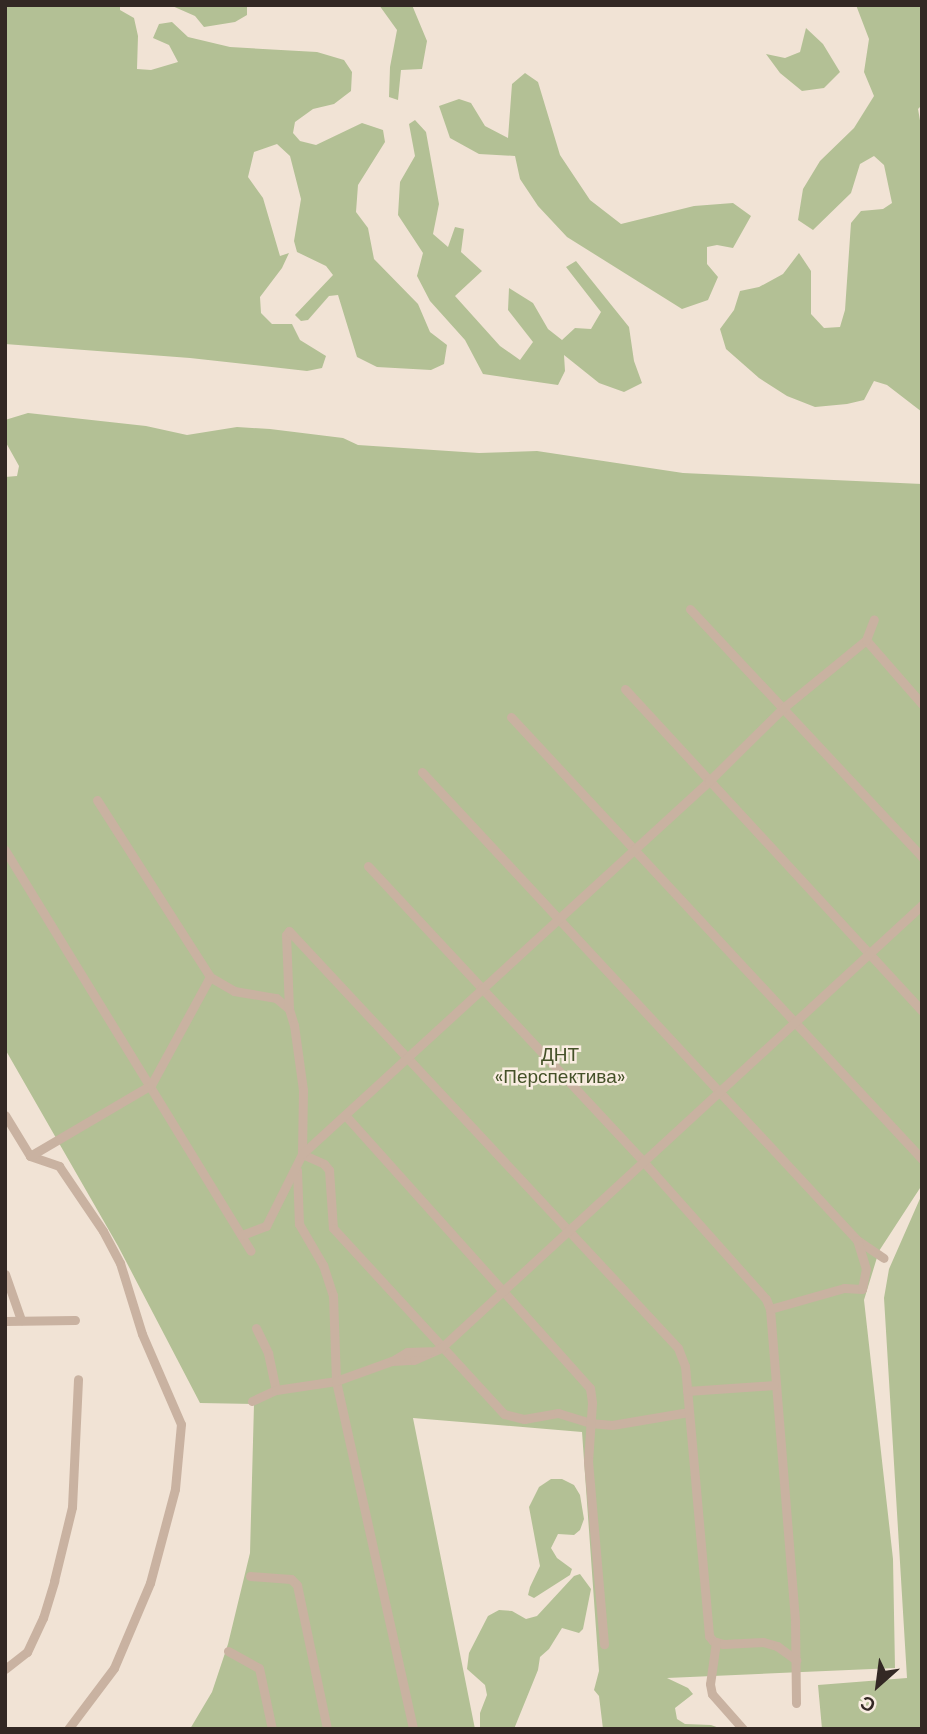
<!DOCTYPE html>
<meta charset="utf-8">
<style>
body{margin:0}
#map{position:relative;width:927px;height:1734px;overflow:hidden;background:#f1e3d5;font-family:"DM Sans",sans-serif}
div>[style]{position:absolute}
.green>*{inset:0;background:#b3c095}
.minor>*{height:9px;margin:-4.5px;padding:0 4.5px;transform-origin:4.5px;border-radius:4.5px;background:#c9b2a1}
span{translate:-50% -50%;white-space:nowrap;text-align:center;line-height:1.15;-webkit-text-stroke:5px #f9ede1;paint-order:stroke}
.park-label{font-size:19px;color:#445128}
.frame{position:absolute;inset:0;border:7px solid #332824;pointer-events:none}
.north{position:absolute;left:843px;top:1650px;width:70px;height:70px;-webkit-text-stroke:5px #f9ede1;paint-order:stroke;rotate:208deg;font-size:19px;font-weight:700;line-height:28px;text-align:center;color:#332824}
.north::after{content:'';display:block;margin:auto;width:24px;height:32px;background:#332824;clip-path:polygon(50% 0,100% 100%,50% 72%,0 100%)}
</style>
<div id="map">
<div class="green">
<div style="clip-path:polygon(5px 5px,120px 5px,120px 10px,134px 18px,138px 36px,137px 69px,151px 70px,178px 62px,169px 45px,153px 38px,159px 24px,172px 22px,188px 37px,230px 47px,317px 52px,344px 60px,352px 72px,351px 91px,334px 104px,313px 109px,295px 122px,293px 133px,300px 141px,316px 145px,362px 123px,383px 130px,385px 142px,358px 185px,356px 212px,368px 228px,374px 259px,418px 304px,430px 332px,447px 345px,444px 364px,431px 370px,377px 367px,357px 357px,338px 295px,329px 296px,308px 320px,301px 321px,295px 315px,333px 275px,326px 266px,297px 252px,294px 241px,301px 199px,290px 156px,277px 144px,254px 152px,248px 177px,263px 198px,280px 256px,289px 253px,282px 268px,260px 297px,261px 313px,272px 324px,292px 324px,300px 340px,326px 356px,322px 368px,307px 371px,190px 358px,5px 344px)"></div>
<div style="clip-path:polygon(170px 5px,247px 5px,247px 15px,235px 22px,204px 27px,195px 16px)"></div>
<div style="clip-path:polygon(379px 5px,412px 5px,427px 41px,422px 69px,401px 70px,398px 100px,389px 97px,390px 67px,397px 30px)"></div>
<div style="clip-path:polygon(856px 5px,922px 5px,922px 105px,918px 109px,922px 132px,922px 412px,887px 385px,874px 381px,864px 400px,847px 404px,815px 407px,787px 396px,759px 378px,726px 349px,720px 329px,734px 310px,740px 291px,759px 287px,783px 274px,799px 253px,811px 271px,811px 314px,824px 328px,840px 327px,845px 310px,851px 223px,861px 211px,883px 209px,892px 203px,884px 165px,874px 156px,860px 164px,851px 193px,813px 230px,798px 220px,803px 189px,820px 161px,854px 128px,874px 96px,864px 72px,869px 39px)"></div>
<div style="clip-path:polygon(806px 28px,823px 44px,840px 72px,824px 88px,802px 91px,780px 73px,766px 54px,785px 58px,800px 52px)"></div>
<div style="clip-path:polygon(525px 73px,538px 82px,560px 155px,590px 200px,621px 224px,694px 206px,733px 203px,751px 216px,733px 248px,717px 245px,707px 247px,707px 264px,718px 277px,708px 300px,682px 309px,567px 237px,538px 206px,520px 179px,515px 156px,479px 154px,450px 138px,439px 106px,459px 99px,471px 103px,485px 126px,508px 138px,512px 84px)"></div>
<div style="clip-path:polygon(415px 120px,426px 132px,439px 204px,433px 234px,448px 247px,455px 227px,464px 229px,461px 252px,482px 271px,455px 296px,500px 346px,520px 360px,533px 342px,508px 310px,509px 288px,533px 303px,548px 329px,562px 340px,575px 328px,591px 329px,601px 312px,566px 267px,576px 261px,629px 327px,634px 361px,642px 383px,624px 392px,599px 383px,564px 355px,565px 371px,558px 385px,483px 374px,465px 340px,430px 301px,417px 276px,423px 253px,398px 215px,400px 182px,415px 156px,409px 124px)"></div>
<div style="clip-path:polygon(28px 413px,146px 426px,187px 435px,237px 427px,270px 429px,343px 438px,358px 445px,479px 453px,537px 451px,683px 473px,922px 484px,922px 1185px,879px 1251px,864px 1300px,893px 1559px,895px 1668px,667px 1678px,688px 1688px,693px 1694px,675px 1708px,677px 1719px,685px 1724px,711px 1725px,722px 1729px,603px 1729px,599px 1696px,594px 1690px,599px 1671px,582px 1432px,413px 1418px,475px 1729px,190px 1729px,212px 1692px,228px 1644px,250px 1553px,254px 1404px,200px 1403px,118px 1246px,5px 1049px,5px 477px,17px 476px,19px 466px,5px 441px,5px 420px)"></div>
<div style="clip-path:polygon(922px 1194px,922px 1729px,822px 1729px,818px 1685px,907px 1678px,884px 1298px,889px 1269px)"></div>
<div style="clip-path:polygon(551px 1479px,562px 1479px,574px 1485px,580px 1495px,584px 1519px,580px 1530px,574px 1535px,558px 1534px,551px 1548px,557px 1558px,572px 1569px,570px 1575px,534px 1598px,528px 1595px,530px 1587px,540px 1566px,529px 1507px,539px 1487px)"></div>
<div style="clip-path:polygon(580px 1574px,591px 1589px,583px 1629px,579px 1633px,562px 1628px,549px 1649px,540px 1657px,538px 1670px,514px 1729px,480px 1729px,480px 1713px,487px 1695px,485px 1685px,467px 1669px,469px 1653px,488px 1616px,499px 1610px,512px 1611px,526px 1619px,537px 1616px,574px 1576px)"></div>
</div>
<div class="minor">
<div style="left:690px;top:609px;width:340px;rotate:46.9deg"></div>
<div style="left:866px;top:640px;width:85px;rotate:48.8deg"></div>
<div style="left:625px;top:689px;width:438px;rotate:47.3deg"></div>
<div style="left:511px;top:717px;width:604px;rotate:47.08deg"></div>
<div style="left:422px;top:772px;width:639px;rotate:47.09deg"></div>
<div style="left:857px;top:1240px;width:32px;rotate:34deg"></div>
<div style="left:97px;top:800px;width:210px;rotate:57.4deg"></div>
<div style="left:210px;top:977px;width:28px;rotate:30deg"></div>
<div style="left:234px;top:991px;width:43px;rotate:9.5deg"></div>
<div style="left:276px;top:998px;width:17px;rotate:40deg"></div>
<div style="left:289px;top:1009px;width:17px;rotate:73deg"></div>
<div style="left:294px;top:1025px;width:66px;rotate:82.1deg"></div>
<div style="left:303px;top:1090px;width:64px;rotate:90.9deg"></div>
<div style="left:302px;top:1154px;width:24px;rotate:24deg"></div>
<div style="left:324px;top:1164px;width:8px;rotate:50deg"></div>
<div style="left:329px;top:1170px;width:58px;rotate:86.1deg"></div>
<div style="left:333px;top:1228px;width:253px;rotate:47.4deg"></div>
<div style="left:504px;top:1414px;width:21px;rotate:14deg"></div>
<div style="left:524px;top:1419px;width:35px;rotate:-10deg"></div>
<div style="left:558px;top:1413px;width:34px;rotate:17deg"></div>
<div style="left:590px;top:1423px;width:22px;rotate:5deg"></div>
<div style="left:612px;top:1425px;width:78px;rotate:-9.6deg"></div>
<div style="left:5px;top:850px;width:470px;rotate:58.5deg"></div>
<div style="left:368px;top:866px;width:402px;rotate:47deg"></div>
<div style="left:642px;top:1160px;width:186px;rotate:48.3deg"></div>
<div style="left:766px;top:1299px;width:11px;rotate:68deg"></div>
<div style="left:770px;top:1309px;width:313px;rotate:85.4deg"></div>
<div style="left:795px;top:1621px;width:82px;rotate:89.3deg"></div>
<div style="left:289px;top:1009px;width:74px;rotate:-92.3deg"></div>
<div style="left:286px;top:935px;width:5px;rotate:-53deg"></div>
<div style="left:289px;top:931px;width:570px;rotate:46.99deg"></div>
<div style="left:678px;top:1348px;width:19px;rotate:69deg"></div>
<div style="left:685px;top:1366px;width:271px;rotate:84.9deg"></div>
<div style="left:709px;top:1636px;width:6px;rotate:51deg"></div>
<div style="left:713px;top:1641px;width:10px;rotate:17deg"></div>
<div style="left:723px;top:1644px;width:40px;rotate:-2.9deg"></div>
<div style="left:763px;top:1642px;width:15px;rotate:16deg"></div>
<div style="left:777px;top:1646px;width:24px;rotate:36deg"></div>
<div style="left:5px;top:1115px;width:48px;rotate:58.6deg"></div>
<div style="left:30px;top:1156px;width:31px;rotate:19deg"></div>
<div style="left:59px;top:1166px;width:78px;rotate:55.9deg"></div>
<div style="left:103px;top:1231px;width:36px;rotate:62deg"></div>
<div style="left:120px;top:1263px;width:74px;rotate:72.8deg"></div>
<div style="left:142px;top:1334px;width:98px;rotate:66.6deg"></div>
<div style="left:181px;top:1424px;width:65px;rotate:95.3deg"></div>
<div style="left:175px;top:1489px;width:97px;rotate:104.9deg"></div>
<div style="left:150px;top:1583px;width:92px;rotate:113deg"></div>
<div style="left:114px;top:1668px;width:76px;rotate:127deg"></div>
<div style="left:345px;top:1115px;width:367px;rotate:48.1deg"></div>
<div style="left:590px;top:1388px;width:15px;rotate:82deg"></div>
<div style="left:592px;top:1403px;width:58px;rotate:93.9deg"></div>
<div style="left:588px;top:1461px;width:184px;rotate:85deg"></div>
<div style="left:30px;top:1156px;width:140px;rotate:-30.4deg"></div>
<div style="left:151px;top:1085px;width:123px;rotate:-61.4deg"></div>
<div style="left:297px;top:1170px;width:54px;rotate:87.9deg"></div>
<div style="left:299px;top:1224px;width:48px;rotate:59.7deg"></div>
<div style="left:323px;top:1265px;width:32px;rotate:72deg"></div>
<div style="left:333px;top:1295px;width:86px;rotate:88deg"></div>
<div style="left:336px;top:1381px;width:356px;rotate:77.5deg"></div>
<div style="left:242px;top:1235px;width:26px;rotate:-21deg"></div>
<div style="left:266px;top:1226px;width:80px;rotate:-63.4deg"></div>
<div style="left:302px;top:1154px;width:552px;rotate:-42.5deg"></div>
<div style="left:709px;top:781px;width:104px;rotate:-44.6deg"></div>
<div style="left:783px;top:708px;width:107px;rotate:-39.3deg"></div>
<div style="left:866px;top:640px;width:22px;rotate:-69deg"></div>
<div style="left:5px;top:1274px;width:49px;rotate:70.8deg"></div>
<div style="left:770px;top:1309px;width:77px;rotate:-15.8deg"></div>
<div style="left:844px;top:1288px;width:18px;rotate:3deg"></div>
<div style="left:862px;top:1289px;width:20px;rotate:-79deg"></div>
<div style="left:866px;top:1269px;width:30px;rotate:-107deg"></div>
<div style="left:5px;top:1321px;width:70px;rotate:-0.8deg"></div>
<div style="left:256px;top:1328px;width:28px;rotate:64deg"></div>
<div style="left:268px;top:1353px;width:38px;rotate:78deg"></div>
<div style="left:392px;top:1361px;width:22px;rotate:-3deg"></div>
<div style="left:414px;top:1360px;width:30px;rotate:-24deg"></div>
<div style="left:441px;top:1348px;width:654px;rotate:-42.65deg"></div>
<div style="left:687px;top:1391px;width:87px;rotate:-3.9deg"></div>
<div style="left:252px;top:1401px;width:26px;rotate:-25deg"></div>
<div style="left:276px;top:1390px;width:61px;rotate:-8.5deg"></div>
<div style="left:336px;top:1381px;width:59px;rotate:-19.7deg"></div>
<div style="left:392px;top:1361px;width:17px;rotate:-31deg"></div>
<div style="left:407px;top:1352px;width:23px;rotate:-2deg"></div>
<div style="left:250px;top:1576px;width:41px;rotate:4.2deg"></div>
<div style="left:291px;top:1579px;width:8px;rotate:45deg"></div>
<div style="left:297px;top:1585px;width:147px;rotate:78.2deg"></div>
<div style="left:716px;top:1642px;width:42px;rotate:98.1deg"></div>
<div style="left:710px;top:1684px;width:10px;rotate:79deg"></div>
<div style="left:712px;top:1694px;width:47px;rotate:48.5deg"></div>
<div style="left:228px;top:1651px;width:35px;rotate:29deg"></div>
<div style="left:259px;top:1668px;width:62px;rotate:78deg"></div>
<div style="left:5px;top:1669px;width:28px;rotate:-38deg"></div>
<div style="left:27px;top:1652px;width:38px;rotate:-65deg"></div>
<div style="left:43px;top:1618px;width:39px;rotate:-73deg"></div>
<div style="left:54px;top:1581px;width:76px;rotate:-76.3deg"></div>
<div style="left:72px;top:1507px;width:128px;rotate:-87.3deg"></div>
</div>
<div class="park-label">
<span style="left:560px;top:1066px">ДНТ<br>«Перспектива»</span>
</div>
<div class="frame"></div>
<div class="north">С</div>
</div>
